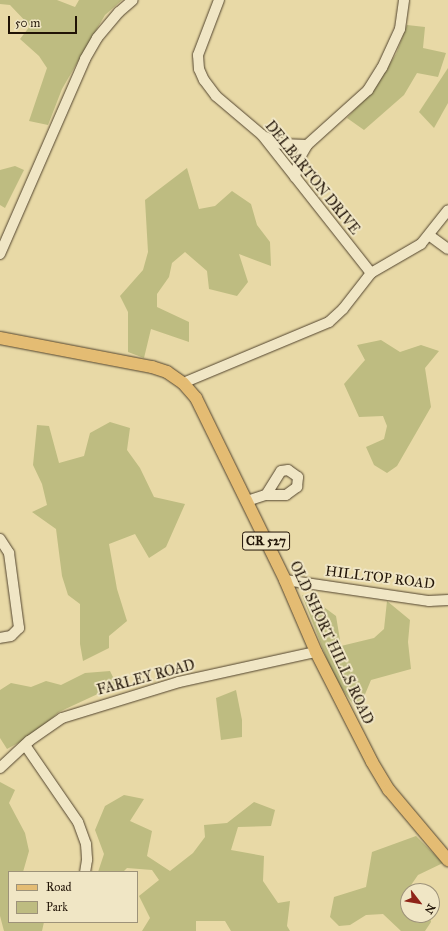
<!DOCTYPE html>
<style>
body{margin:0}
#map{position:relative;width:448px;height:931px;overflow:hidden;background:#e8d9a6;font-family:"IM FELL Great Primer",serif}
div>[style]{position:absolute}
.green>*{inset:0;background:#bebc81}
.roads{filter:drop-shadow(0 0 1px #52442e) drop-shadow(0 0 1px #52442e)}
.minor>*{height:10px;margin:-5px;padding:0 5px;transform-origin:5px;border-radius:5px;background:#f0e6c5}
.major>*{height:12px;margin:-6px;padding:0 6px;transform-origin:6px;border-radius:6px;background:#e4bc73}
span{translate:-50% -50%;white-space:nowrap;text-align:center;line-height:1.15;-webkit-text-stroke:4px #f0e6c5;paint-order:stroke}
.shield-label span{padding:1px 3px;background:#f0e6c5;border:1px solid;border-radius:3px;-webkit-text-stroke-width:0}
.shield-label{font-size:13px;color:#201306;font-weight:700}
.street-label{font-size:14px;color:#201306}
.legend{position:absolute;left:8px;top:871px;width:130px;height:52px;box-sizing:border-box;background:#f0e6c5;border:1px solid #9d9279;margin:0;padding:5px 7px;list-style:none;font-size:12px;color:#201306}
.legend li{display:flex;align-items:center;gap:8px;height:20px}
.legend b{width:20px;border:1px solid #9d9279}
.north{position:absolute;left:400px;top:883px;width:40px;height:40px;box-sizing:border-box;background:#f0e6c5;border:1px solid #9d9279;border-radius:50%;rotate:121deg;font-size:11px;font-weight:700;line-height:16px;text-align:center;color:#201306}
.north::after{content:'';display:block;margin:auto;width:14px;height:18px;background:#8f2418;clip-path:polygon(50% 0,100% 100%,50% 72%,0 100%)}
.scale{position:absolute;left:8px;top:16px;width:69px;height:18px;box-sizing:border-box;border:2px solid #201306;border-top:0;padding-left:5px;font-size:12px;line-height:14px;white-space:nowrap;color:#201306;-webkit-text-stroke:3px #f0e6c5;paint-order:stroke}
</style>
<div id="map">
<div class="green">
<div style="clip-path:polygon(0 0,57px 0,75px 7px,79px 0,122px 0,105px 15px,88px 44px,62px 89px,48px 125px,29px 121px,47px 68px,39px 56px,20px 39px,30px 26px,10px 5px,0 4px)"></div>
<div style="clip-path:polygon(407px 25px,425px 27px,423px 48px,446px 53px,438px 77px,417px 73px,404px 95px,364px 130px,347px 118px,373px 90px,396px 54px)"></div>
<div style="clip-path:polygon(448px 68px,448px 103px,434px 128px,419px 112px)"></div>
<div style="clip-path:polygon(15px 166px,24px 170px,5px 208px,0 205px,0 170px)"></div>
<div style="clip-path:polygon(187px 168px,199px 209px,215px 206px,232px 191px,251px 204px,257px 225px,270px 242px,271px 266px,239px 254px,248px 282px,237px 296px,209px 289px,207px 271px,185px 252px,172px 263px,169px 277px,157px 294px,157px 307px,189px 322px,189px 342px,151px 329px,144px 358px,128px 352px,128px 312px,120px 296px,143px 270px,148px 252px,145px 200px)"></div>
<div style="clip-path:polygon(381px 340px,400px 352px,421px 345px,439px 351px,425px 368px,431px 407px,397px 466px,387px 473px,374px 465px,366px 447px,384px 439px,387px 426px,383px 416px,359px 417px,344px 384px,365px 360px,357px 345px)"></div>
<div style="clip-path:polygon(110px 422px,130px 428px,127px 450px,140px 468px,154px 497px,185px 504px,166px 547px,149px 558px,135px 534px,109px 544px,117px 589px,127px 621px,109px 636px,109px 648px,83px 661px,80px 644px,80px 604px,68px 595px,62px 576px,56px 529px,32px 512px,47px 505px,42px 484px,33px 465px,37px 425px,49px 426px,59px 463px,84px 456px,90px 433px)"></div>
<div style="clip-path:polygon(302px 595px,309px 596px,336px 616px,341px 646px,374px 638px,384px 629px,387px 601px,410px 620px,408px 642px,411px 669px,371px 680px,358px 711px,334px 678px)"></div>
<div style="clip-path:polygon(110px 671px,117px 685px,59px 712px,31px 736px,7px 749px,0 738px,0 690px,11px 683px,31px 687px,46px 681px,61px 685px,85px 673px)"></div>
<div style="clip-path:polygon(236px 690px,242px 720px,242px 737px,221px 740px,216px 698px)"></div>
<div style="clip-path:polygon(0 782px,15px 790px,9px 803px,25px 833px,29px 851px,23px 872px,9px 872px,9px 922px,44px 922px,42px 931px,4px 931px,0 916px)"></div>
<div style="clip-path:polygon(124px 795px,144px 799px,130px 821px,152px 831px,147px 856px,170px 871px,193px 853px,205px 837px,204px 825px,227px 823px,254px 802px,275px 810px,271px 826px,238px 827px,231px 850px,264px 856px,263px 881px,278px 903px,290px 901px,287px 926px,290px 931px,231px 931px,225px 921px,196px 921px,196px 931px,142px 931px,150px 918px,139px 896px,159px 880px,152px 870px,127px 868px,123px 872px,98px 872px,104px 854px,95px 830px,105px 806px)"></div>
<div style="clip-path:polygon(416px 836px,443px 863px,418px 875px,409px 888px,411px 891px,408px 891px,408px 915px,430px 915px,431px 922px,425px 931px,401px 931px,383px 914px,366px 915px,350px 925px,339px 926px,330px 917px,334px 897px,366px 887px,372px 852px)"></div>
</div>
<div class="roads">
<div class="minor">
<div style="left:219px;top:0;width:59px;rotate:110.9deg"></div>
<div style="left:198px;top:55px;width:14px;rotate:86deg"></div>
<div style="left:199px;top:69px;width:12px;rotate:66deg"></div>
<div style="left:204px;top:80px;width:20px;rotate:53deg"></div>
<div style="left:216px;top:96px;width:60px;rotate:40.3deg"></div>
<div style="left:262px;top:135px;width:176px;rotate:51.7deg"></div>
<div style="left:265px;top:137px;width:18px;rotate:22deg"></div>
<div style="left:282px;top:144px;width:25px;rotate:2deg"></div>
<div style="left:295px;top:177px;width:18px;rotate:-77deg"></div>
<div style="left:299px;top:159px;width:16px;rotate:-60deg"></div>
<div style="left:307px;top:145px;width:82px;rotate:-42deg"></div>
<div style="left:368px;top:90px;width:26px;rotate:-58deg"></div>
<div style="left:382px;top:68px;width:43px;rotate:-65.2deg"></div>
<div style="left:400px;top:29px;width:29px;rotate:-82deg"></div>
<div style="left:430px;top:236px;width:22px;rotate:36deg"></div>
<div style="left:0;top:254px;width:213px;rotate:-66.4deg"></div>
<div style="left:85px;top:59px;width:24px;rotate:-60deg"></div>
<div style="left:97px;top:38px;width:34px;rotate:-50deg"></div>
<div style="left:119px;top:12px;width:18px;rotate:-41deg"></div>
<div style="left:183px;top:383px;width:158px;rotate:-22.7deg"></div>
<div style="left:329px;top:322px;width:19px;rotate:-43deg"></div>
<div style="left:343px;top:309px;width:46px;rotate:-52.1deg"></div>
<div style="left:371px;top:273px;width:58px;rotate:-30.1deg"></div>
<div style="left:421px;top:244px;width:43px;rotate:-51.5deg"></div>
<div style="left:247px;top:501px;width:20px;rotate:-18deg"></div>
<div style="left:266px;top:495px;width:20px"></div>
<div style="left:286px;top:495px;width:14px;rotate:-36deg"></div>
<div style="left:297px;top:487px;width:10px;rotate:-84deg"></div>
<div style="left:298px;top:477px;width:12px;rotate:-145deg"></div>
<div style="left:288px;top:470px;width:7px;rotate:172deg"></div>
<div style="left:281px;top:471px;width:28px;rotate:122deg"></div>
<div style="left:0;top:539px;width:17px;rotate:57deg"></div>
<div style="left:9px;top:553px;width:76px;rotate:82.4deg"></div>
<div style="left:19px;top:628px;width:11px;rotate:135deg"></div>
<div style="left:11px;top:636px;width:11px;rotate:170deg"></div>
<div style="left:285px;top:580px;width:146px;rotate:8.3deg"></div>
<div style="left:429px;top:601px;width:19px;rotate:-3deg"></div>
<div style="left:25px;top:745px;width:93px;rotate:55.5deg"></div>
<div style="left:78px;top:822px;width:23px;rotate:70deg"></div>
<div style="left:86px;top:844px;width:16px;rotate:86deg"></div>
<div style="left:87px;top:860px;width:12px;rotate:99deg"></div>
<div style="left:0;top:768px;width:40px;rotate:-43deg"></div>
<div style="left:29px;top:741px;width:40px;rotate:-34.9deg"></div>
<div style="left:62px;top:718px;width:122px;rotate:-17.1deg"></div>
<div style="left:179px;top:682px;width:140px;rotate:-12.4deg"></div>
</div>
<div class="major">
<div style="left:0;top:338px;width:155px;rotate:10.8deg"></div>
<div style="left:152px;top:367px;width:16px;rotate:18deg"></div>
<div style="left:167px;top:372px;width:19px;rotate:35deg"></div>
<div style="left:183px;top:383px;width:20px;rotate:49deg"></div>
<div style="left:196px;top:398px;width:203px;rotate:63.9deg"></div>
<div style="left:285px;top:580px;width:78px;rotate:66.7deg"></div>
<div style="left:316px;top:652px;width:123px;rotate:63deg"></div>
<div style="left:372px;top:762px;width:33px;rotate:59deg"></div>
<div style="left:389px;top:790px;width:92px;rotate:49.9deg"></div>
</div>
</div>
<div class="shield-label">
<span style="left:266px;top:541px">CR 527</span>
</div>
<div class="street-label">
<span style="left:312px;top:178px;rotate:51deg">DELBARTON DRIVE</span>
<span style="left:380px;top:578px;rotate:7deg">HILLTOP ROAD</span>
<span style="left:331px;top:643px;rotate:65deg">OLD SHORT HILLS ROAD</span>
<span style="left:146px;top:678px;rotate:-15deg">FARLEY ROAD</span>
</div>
<ul class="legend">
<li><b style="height:5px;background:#e4bc73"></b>Road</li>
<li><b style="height:11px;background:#bebc81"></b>Park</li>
</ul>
<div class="north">N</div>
<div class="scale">50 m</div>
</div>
